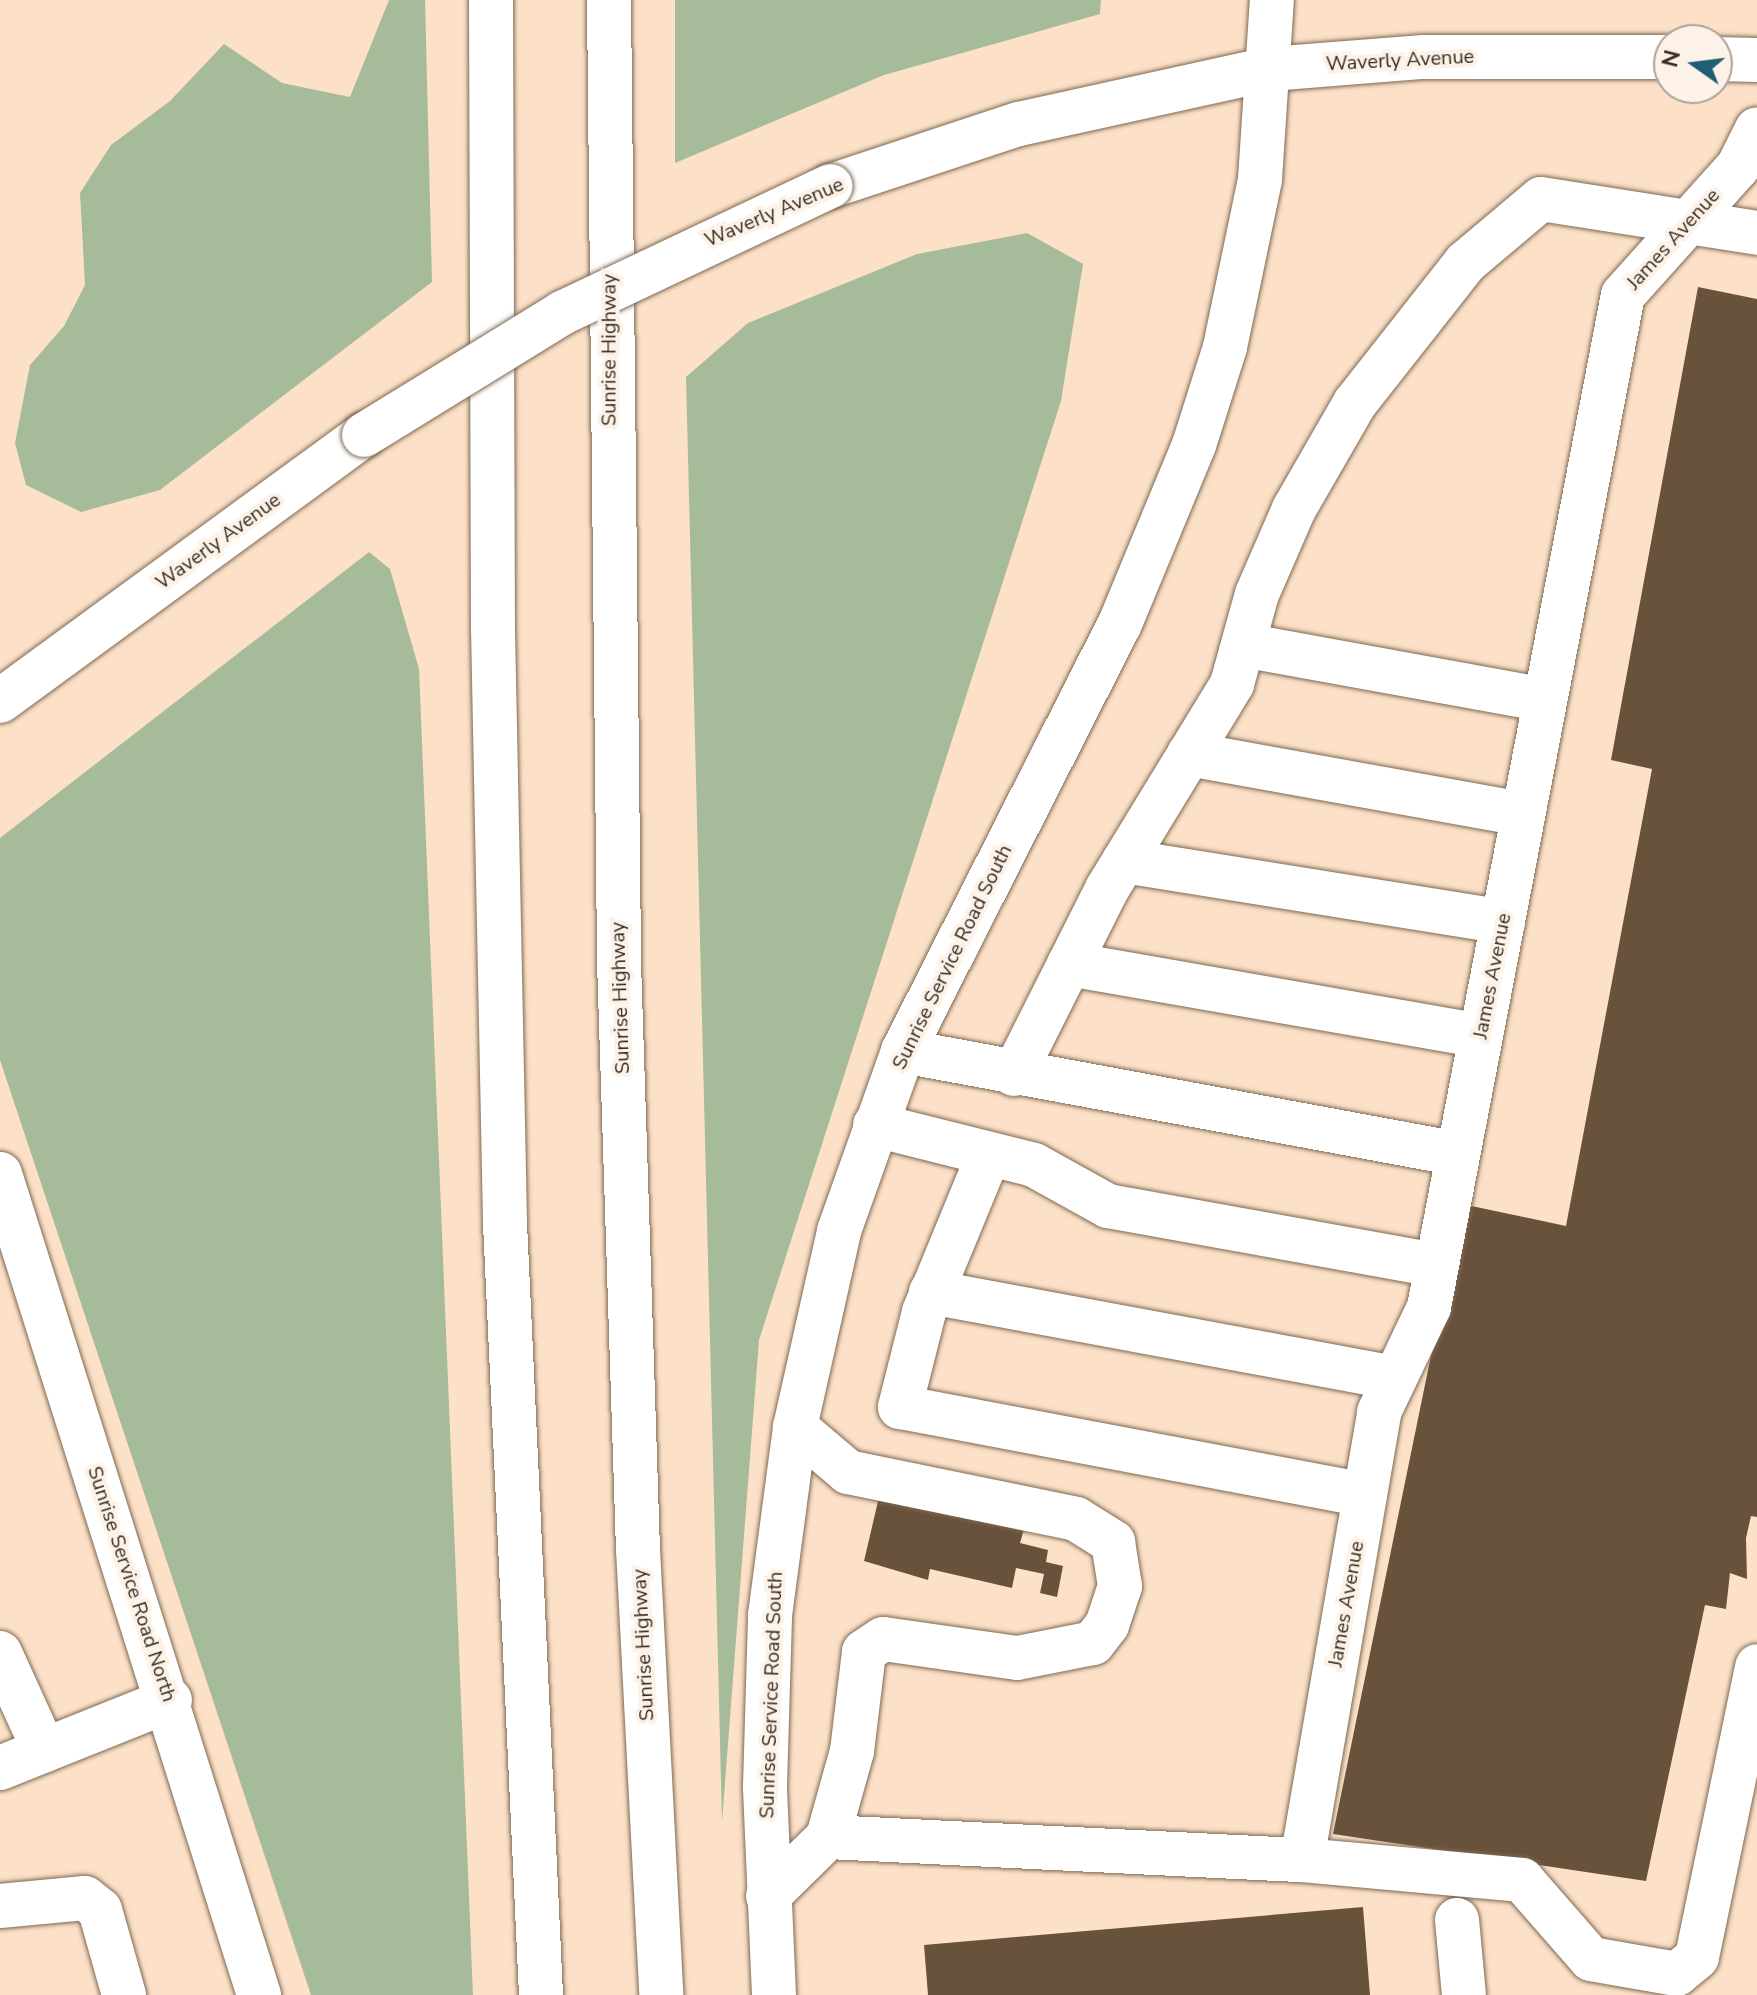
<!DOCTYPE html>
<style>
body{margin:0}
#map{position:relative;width:1757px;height:1995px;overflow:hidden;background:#fce1c8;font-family:"Nunito Sans",sans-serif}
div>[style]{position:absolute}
.green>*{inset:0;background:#a6bb9a}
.building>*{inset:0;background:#68523c}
.roads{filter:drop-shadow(0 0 2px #7f6852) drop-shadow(0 0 2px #7f6852)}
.minor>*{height:44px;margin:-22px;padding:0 22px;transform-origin:22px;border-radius:22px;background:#fff}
.major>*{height:44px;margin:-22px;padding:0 22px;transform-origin:22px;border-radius:22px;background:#fff}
.highway>*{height:44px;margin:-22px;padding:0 22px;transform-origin:22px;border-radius:22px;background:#fff}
.bridges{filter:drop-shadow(0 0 2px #7f6852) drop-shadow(0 0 2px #7f6852)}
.major-bridge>*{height:44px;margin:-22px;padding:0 22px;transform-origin:22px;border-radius:22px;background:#fff}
span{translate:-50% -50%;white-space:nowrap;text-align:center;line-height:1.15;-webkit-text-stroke:8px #fcf2e8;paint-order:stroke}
.street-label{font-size:20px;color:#372d23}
.north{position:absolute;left:1653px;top:24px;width:80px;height:80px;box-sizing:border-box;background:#fcf2e8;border:2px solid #ada399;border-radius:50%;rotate:284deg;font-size:22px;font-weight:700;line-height:32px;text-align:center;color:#372d23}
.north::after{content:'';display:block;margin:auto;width:28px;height:36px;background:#1f5f74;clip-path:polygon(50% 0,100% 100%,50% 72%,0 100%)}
</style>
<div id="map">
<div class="green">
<div style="clip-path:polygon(389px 0,425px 0,432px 282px,160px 490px,81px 512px,26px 485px,15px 443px,30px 365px,64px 326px,85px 285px,80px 193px,111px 145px,170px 101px,224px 44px,282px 83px,350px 97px)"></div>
<div style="clip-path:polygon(675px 0,1101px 0,1100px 14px,884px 75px,675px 163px)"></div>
<div style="clip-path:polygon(1027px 233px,1083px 264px,1061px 401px,759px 1340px,722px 1822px,686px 377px,748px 323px,917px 254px)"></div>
<div style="clip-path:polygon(369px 552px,390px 569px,419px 669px,473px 1995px,311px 1995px,0 1060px,0 838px)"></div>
</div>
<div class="building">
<div style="clip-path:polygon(1698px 287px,1757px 299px,1757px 1517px,1751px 1516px,1746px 1538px,1747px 1579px,1730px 1573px,1726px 1609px,1705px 1605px,1646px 1881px,1333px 1834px,1462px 1204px,1566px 1226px,1652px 769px,1611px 760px)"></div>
<div style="clip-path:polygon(879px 1497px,1024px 1529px,1020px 1543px,1048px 1550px,1046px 1562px,1063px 1566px,1057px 1597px,1040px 1593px,1044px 1574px,1016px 1568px,1012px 1588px,930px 1569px,928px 1580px,864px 1561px)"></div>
<div style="clip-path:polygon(1363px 1907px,1370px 1995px,928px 1995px,924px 1945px)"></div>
</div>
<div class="roads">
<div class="minor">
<div style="left:1243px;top:645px;width:307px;rotate:10.3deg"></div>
<div style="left:1189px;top:754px;width:339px;rotate:10.2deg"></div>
<div style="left:1124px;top:861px;width:384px;rotate:9.1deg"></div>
<div style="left:1069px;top:964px;width:418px;rotate:9.9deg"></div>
<div style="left:903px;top:1051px;width:564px;rotate:10.51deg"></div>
<div style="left:1014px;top:1074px;width:207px;rotate:-63.3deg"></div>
<div style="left:1107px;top:889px;width:240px;rotate:-58.6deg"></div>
<div style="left:1232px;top:684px;width:93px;rotate:-74.5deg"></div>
<div style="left:1257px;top:594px;width:93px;rotate:-66.5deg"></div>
<div style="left:1294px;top:509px;width:122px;rotate:-60.1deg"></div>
<div style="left:1355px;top:403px;width:178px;rotate:-51.8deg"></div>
<div style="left:1465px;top:263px;width:99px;rotate:-40.1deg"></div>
<div style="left:1541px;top:199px;width:219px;rotate:8.9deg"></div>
<div style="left:875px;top:1125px;width:164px;rotate:14.1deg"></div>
<div style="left:1034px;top:1165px;width:85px;rotate:29deg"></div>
<div style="left:1108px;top:1206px;width:334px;rotate:10.2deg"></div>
<div style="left:989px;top:1154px;width:171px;rotate:112.4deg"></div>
<div style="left:924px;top:1312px;width:98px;rotate:104.2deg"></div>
<div style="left:900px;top:1407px;width:473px;rotate:10.7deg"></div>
<div style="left:931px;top:1292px;width:472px;rotate:10.5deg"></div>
<div style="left:795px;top:1427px;width:70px;rotate:40.3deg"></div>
<div style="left:848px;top:1472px;width:233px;rotate:11.6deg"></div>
<div style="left:1076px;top:1519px;width:44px;rotate:31.9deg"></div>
<div style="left:1113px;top:1542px;width:45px;rotate:81deg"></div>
<div style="left:1120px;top:1586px;width:41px;rotate:108.4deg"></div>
<div style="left:1107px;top:1625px;width:23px;rotate:128deg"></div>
<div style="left:1093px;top:1643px;width:77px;rotate:168.8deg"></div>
<div style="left:1017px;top:1658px;width:135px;rotate:-171.9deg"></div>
<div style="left:883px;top:1639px;width:23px;rotate:146deg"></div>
<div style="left:864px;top:1652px;width:100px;rotate:96.9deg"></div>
<div style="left:852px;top:1751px;width:89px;rotate:105.6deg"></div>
<div style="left:0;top:1653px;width:107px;rotate:65.6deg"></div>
<div style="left:0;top:1768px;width:183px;rotate:-21.8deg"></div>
<div style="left:1302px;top:1860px;width:455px;rotate:-80.2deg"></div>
<div style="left:1379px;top:1412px;width:116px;rotate:-64.5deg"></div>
<div style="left:1429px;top:1307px;width:1030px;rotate:-79.15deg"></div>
<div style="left:1623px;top:295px;width:172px;rotate:-48.1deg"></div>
<div style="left:1738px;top:167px;width:42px;rotate:-63.4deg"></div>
<div style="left:768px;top:1896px;width:84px;rotate:-44.5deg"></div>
<div style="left:828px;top:1837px;width:475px;rotate:2.8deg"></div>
<div style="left:1302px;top:1860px;width:221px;rotate:5.2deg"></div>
<div style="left:1522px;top:1880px;width:105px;rotate:48.9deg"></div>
<div style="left:1591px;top:1959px;width:87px;rotate:9.9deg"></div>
<div style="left:1677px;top:1974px;width:26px;rotate:-40deg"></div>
<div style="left:1697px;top:1957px;width:297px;rotate:-78.3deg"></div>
<div style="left:0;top:1906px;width:85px;rotate:-5.4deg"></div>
<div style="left:85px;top:1898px;width:19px;rotate:39deg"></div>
<div style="left:100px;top:1910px;width:88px;rotate:74.2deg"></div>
<div style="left:1457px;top:1920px;width:75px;rotate:84.7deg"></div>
</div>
<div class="major">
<div style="left:1717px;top:59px;width:40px;rotate:1.4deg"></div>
<div style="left:831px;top:186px;width:198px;rotate:-18.3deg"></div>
<div style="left:1019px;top:124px;width:257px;rotate:-12.4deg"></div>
<div style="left:1270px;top:69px;width:154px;rotate:-4.5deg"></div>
<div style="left:1424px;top:57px;width:245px"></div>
<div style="left:0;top:701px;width:451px;rotate:-36.2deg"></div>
<div style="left:0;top:1174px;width:861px;rotate:72.49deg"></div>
<div style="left:774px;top:1995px;width:209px;rotate:-92.5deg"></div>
<div style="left:765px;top:1786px;width:171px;rotate:-88.3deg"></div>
<div style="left:770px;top:1615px;width:190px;rotate:-82.4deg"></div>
<div style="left:795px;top:1427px;width:201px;rotate:-77.3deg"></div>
<div style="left:839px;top:1231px;width:191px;rotate:-70.4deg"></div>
<div style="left:903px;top:1051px;width:477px;rotate:-63.1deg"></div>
<div style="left:1119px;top:626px;width:196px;rotate:-67.5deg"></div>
<div style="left:1194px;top:445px;width:103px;rotate:-72.4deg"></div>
<div style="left:1225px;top:347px;width:172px;rotate:-78.2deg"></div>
<div style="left:1260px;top:179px;width:179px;rotate:-86.2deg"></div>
</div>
<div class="highway">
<div style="left:491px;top:0;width:629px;rotate:89.82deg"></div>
<div style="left:493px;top:629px;width:594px;rotate:88.84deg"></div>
<div style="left:505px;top:1223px;width:773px;rotate:87.33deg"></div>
<div style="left:609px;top:0;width:962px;rotate:89.4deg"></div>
<div style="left:619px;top:962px;width:587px;rotate:88.15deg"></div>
<div style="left:638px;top:1549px;width:447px;rotate:87deg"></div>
</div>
</div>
<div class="bridges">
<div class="major-bridge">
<div style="left:364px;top:435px;width:233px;rotate:-31.6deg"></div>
<div style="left:562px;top:313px;width:297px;rotate:-25.3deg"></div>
</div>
</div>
<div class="street-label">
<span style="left:1400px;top:60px;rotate:-3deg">Waverly Avenue</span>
<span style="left:774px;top:212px;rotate:-23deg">Waverly Avenue</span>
<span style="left:1673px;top:239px;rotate:-48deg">James Avenue</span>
<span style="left:609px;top:350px;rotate:-90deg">Sunrise Highway</span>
<span style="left:218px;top:541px;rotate:-36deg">Waverly Avenue</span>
<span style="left:952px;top:957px;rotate:-64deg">Sunrise Service Road South</span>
<span style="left:1492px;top:976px;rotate:-79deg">James Avenue</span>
<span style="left:620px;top:998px;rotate:-92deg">Sunrise Highway</span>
<span style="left:132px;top:1584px;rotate:72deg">Sunrise Service Road North</span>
<span style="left:1346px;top:1604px;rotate:-80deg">James Avenue</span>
<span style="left:643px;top:1645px;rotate:-93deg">Sunrise Highway</span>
<span style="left:771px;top:1695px;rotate:-88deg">Sunrise Service Road South</span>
</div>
<div class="north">N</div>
</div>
